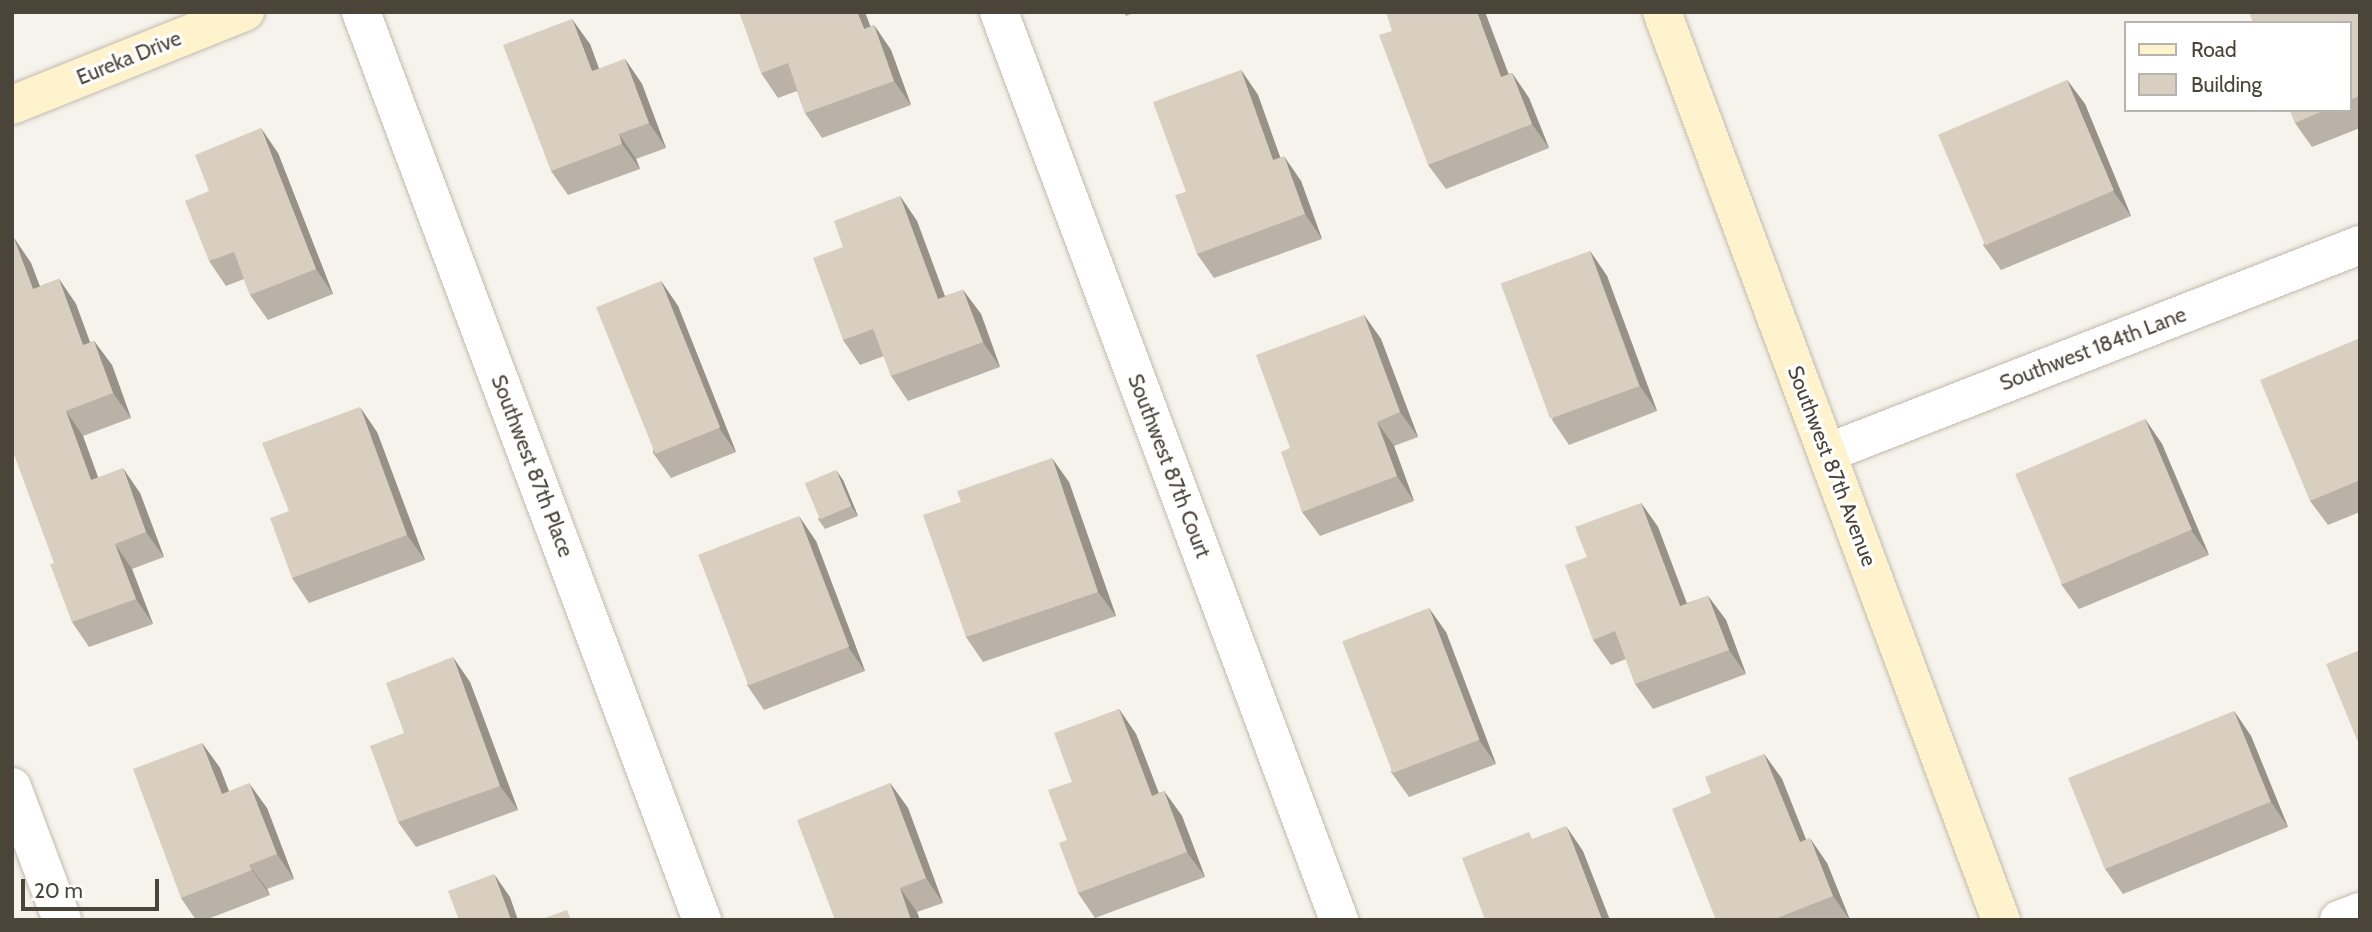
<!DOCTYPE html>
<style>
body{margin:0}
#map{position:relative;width:2372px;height:932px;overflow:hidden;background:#f6f3ec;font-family:Cabin,sans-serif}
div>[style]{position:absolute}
.roads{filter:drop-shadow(0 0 2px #c2bbae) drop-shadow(0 0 2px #c2bbae)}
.street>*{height:38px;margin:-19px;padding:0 19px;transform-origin:19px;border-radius:19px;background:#fff}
.secondary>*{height:38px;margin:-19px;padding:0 19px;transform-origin:19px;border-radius:19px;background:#fff3cd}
.wall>*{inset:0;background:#bab2a6}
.shaded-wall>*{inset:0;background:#979187}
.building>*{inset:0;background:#d8cfc1;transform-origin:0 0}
span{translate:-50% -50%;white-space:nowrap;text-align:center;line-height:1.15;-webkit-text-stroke:6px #fff;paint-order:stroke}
.street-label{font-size:21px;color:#4b4439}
.frame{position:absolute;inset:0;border:14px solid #4b4439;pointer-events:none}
.legend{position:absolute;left:2124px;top:21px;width:228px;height:91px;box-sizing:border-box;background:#fff;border:2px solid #b7b4b0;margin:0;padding:9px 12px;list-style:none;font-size:21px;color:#4b4439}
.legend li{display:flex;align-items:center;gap:14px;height:35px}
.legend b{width:35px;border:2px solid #b7b4b0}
.scale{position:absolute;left:21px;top:879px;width:138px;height:32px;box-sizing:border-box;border:4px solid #4b4439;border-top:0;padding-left:9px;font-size:21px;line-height:24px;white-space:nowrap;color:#4b4439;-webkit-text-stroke:5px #fff;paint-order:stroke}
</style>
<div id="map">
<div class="roads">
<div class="street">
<div style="left:361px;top:12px;width:970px;rotate:69.42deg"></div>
<div style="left:999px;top:12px;width:970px;rotate:69.47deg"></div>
<div style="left:1827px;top:453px;width:572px;rotate:-21.32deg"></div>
<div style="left:12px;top:787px;width:142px;rotate:69.4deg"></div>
<div style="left:2339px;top:920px;width:22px;rotate:-21deg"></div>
</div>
<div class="secondary">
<div style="left:1662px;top:12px;width:969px;rotate:69.53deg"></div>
<div style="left:12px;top:105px;width:251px;rotate:-21.8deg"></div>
</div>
</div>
<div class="wall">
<div style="clip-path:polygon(1123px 12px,1136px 12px,1126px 16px)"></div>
<div style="clip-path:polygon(1485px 12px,1508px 74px,1512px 73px,1529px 98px,1549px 148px,1446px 189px,1428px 165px)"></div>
<div style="clip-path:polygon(2360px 12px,2360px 128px,2312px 147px,2295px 123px,2290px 110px,2349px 110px,2349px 23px)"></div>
<div style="clip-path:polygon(874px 25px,891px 50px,911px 105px,822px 138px,805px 113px,797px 91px,778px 98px,761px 73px)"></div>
<div style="clip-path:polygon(590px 44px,599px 69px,625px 59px,642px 84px,666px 148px,636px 159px,640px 169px,568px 195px,551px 171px)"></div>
<div style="clip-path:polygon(1241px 70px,1258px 95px,1280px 157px,1301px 181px,1322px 239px,1214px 278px,1197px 254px,1186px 192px)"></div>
<div style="clip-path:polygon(2067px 80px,2085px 104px,2131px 216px,2001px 270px,1983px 245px)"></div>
<div style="clip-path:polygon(278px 153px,333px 294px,268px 320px,250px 295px,244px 279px,226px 286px,209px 261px,209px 191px)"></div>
<div style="clip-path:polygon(900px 196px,917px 221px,945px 296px,963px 290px,981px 314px,1000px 367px,908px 401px,891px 376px,884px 356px,860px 365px,843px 340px,843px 247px)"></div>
<div style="clip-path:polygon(14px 238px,31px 263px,40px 286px,59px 279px,76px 304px,90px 342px,94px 341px,112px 365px,131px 418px,83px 436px,98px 477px,140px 493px,164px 557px,132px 569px,153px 624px,89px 647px,72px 622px,54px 563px)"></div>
<div style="clip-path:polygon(1590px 251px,1607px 276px,1657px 411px,1569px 445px,1552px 420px)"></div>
<div style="clip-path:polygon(661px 281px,678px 306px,736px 452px,671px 478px,653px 453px)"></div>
<div style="clip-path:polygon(1364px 315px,1381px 339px,1418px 437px,1394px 446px,1414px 501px,1320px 536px,1302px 512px,1290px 448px)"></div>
<div style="clip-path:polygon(2360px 338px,2360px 512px,2328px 525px,2310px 501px)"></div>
<div style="clip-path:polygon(2145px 419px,2162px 444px,2209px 555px,2079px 609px,2061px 584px)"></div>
<div style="clip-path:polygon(377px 432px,425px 560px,309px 603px,292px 578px,289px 511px)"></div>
<div style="clip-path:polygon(843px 480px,858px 516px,825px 529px,818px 519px)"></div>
<div style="clip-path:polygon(1069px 482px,1116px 616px,983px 662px,966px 637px)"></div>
<div style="clip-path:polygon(1641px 503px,1658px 527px,1687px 603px,1708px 596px,1726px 620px,1746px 674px,1653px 709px,1635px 684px,1626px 659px,1611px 665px,1593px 640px,1587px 557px)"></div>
<div style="clip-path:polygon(816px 541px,865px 671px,764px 710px,747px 685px)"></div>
<div style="clip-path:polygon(1446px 632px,1496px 764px,1409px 797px,1391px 772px)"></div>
<div style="clip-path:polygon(470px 682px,518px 810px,416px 847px,398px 822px,404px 733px)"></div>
<div style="clip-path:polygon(1119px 709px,1136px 734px,1159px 793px,1164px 791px,1182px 816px,1205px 877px,1095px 918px,1078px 893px,1067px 840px,1072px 782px)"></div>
<div style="clip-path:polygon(2234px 711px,2251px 736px,2288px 827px,2123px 894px,2105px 869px)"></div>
<div style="clip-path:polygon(202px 743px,220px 768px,229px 791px,267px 808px,294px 879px,267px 889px,270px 895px,205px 920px,196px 920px,181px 898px)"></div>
<div style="clip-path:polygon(1764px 754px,1782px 779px,1806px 840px,1827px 863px,1850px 920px,1716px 920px,1711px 793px)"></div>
<div style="clip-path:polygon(890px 783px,908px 808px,943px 903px,917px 912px,920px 920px,835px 920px)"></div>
</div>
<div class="shaded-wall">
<div style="clip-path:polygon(857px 12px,865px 12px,881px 54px,864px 29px)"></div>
<div style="clip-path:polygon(1477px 12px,1485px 12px,1519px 101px,1501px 77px)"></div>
<div style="clip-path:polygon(572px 19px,590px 44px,609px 96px,592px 71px)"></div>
<div style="clip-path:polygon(874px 25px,891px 50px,911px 105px,894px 81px)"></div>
<div style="clip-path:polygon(625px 59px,642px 84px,666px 148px,649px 123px)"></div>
<div style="clip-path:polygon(1241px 70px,1258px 95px,1290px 185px,1273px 160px)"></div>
<div style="clip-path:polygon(1512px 73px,1529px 98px,1549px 148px,1532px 124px)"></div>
<div style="clip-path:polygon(2067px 80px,2085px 104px,2131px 216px,2113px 191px)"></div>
<div style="clip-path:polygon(261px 128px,278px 153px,333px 294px,316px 269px)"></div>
<div style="clip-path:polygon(619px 134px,636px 159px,640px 169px,622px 144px)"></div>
<div style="clip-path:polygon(1284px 156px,1301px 181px,1322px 239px,1305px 214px)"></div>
<div style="clip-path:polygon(900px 196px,917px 221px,955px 324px,938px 299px)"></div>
<div style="clip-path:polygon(14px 238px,31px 263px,50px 314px,33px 289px)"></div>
<div style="clip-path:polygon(1590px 251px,1607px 276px,1657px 411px,1640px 386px)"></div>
<div style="clip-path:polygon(59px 279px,76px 304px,100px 370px,83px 345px)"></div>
<div style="clip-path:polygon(661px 281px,678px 306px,736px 452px,719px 428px)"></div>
<div style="clip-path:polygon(963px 290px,981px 314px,1000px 367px,983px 342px)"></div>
<div style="clip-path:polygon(1364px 315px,1381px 339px,1418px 437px,1400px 412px)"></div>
<div style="clip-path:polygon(94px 341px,112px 365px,131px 418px,113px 393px)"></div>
<div style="clip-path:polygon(360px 407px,377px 432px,425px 560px,407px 535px)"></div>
<div style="clip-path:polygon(66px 411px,83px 436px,108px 505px,91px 480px)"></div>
<div style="clip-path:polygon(2145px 419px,2162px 444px,2209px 555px,2191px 530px)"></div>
<div style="clip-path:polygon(1377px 422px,1394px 446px,1414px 501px,1397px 476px)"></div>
<div style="clip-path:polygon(1052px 458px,1069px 482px,1116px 616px,1098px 592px)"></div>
<div style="clip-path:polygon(123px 468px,140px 493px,164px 557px,146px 532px)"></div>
<div style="clip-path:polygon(836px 470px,843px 480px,858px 516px,851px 506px)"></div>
<div style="clip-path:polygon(1641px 503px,1658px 527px,1697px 631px,1680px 606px)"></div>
<div style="clip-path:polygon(799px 516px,816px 541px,865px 671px,848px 647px)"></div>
<div style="clip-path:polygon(115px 544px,132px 569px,153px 624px,136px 599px)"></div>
<div style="clip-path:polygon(1708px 596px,1726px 620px,1746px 674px,1729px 650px)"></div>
<div style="clip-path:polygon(1429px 608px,1446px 632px,1496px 764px,1479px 740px)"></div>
<div style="clip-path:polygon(453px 657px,470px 682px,518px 810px,500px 786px)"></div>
<div style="clip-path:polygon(1119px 709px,1136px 734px,1169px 820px,1152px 796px)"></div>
<div style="clip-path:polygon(2234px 711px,2251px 736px,2288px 827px,2271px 802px)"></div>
<div style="clip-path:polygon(202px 743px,220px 768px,239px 818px,222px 794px)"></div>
<div style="clip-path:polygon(1764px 754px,1782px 779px,1817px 867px,1800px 842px)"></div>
<div style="clip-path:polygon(249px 783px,267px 808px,294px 879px,277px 854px)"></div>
<div style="clip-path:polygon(890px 783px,908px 808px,943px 903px,926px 878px)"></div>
<div style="clip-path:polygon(1164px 791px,1182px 816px,1205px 877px,1187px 852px)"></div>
<div style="clip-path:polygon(1566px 826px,1583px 851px,1610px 920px,1602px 920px)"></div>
<div style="clip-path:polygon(1810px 838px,1827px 863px,1850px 920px,1833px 896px)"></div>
<div style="clip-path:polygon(249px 865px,267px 889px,270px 895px,252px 870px)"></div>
<div style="clip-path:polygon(494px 874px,510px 897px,518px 920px,511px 920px)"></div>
<div style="clip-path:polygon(900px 888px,917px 912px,920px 920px,911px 920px)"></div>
</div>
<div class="building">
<div style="clip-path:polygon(739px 12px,857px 12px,864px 29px,874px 25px,894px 81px,805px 113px,788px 63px,761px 73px)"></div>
<div style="clip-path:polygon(1386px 12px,1477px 12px,1501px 77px,1512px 73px,1532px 124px,1428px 165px,1379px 35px,1392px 31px)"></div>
<div style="clip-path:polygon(2249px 12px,2360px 12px,2360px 96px,2349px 100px,2349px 23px,2253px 23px)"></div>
<div style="clip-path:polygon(572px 19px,592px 71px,625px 59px,649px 123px,619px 134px,622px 144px,551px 171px,503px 45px)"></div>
<div style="clip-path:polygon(1241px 70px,1273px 160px,1284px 156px,1305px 214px,1197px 254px,1175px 195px,1186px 192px,1153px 102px)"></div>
<div style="left:2067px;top:80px;width:120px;height:140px;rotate:67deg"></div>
<div style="clip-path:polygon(2290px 110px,2325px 110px,2295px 123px)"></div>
<div style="clip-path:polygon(261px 128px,316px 269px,250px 295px,234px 252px,209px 261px,185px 201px,209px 191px,195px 155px)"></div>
<div style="clip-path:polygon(900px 196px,938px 299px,963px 290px,983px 342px,891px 376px,873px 329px,843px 340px,813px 258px,843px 247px,834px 221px)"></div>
<div style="clip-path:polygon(14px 238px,33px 289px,59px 279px,83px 345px,94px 341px,113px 393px,66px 411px,91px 480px,123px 468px,146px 532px,115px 544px,136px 599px,72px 622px,50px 564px,54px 563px,12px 449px,12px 239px)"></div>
<div style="left:1590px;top:251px;width:144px;height:95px;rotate:70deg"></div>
<div style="left:661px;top:281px;width:158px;height:70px;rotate:68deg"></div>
<div style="clip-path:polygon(1364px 315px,1400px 412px,1377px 422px,1397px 476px,1302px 512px,1281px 452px,1290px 448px,1256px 355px)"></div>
<div style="clip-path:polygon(2360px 338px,2360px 480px,2310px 501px,2260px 380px)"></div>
<div style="clip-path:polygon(360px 407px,407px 535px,292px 578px,270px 518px,289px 511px,262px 443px)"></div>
<div style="left:2145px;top:419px;width:120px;height:141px;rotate:67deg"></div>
<div style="clip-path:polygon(1052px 458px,1098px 592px,966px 637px,923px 515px,961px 502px,957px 491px)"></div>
<div style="left:836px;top:470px;width:39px;height:34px;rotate:67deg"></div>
<div style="clip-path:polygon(1641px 503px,1680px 606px,1708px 596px,1729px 650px,1635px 684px,1615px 631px,1593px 640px,1565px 565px,1587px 557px,1575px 527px)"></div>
<div style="left:799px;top:516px;width:140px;height:108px;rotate:69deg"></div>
<div style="left:1429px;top:608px;width:141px;height:93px;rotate:69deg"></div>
<div style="clip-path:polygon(2360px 650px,2360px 747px,2326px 664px)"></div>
<div style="clip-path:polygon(453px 657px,500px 786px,398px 822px,370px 746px,404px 733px,386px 683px)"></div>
<div style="clip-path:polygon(1119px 709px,1152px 796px,1164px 791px,1187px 852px,1078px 893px,1059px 843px,1067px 840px,1048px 790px,1072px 782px,1054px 733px)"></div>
<div style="left:2234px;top:711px;width:98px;height:179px;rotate:68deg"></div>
<div style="clip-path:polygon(202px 743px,222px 794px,249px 783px,277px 854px,249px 865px,252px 870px,181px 898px,133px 769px)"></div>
<div style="clip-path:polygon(1764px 754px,1800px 842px,1810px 838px,1833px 896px,1772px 920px,1716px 920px,1672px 809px,1711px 793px,1705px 777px)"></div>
<div style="clip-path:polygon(890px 783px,926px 878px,900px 888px,911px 920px,835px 920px,797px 820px)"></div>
<div style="clip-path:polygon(1566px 826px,1602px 920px,1485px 920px,1462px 858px,1529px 832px,1532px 839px)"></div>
<div style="clip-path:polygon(494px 874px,511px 920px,459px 920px,448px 891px)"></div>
<div style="clip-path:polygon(567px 910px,571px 920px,539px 920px)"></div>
</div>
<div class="street-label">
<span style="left:129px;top:58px;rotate:-22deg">Eureka Drive</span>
<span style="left:2093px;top:349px;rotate:-21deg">Southwest 184th Lane</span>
<span style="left:532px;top:466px;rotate:69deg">Southwest 87th Place</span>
<span style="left:1169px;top:466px;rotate:69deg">Southwest 87th Court</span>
<span style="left:1832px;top:466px;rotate:69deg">Southwest 87th Avenue</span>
</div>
<div class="frame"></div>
<ul class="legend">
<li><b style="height:9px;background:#fff3cd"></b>Road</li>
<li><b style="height:19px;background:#d8cfc1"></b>Building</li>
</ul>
<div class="scale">20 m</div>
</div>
